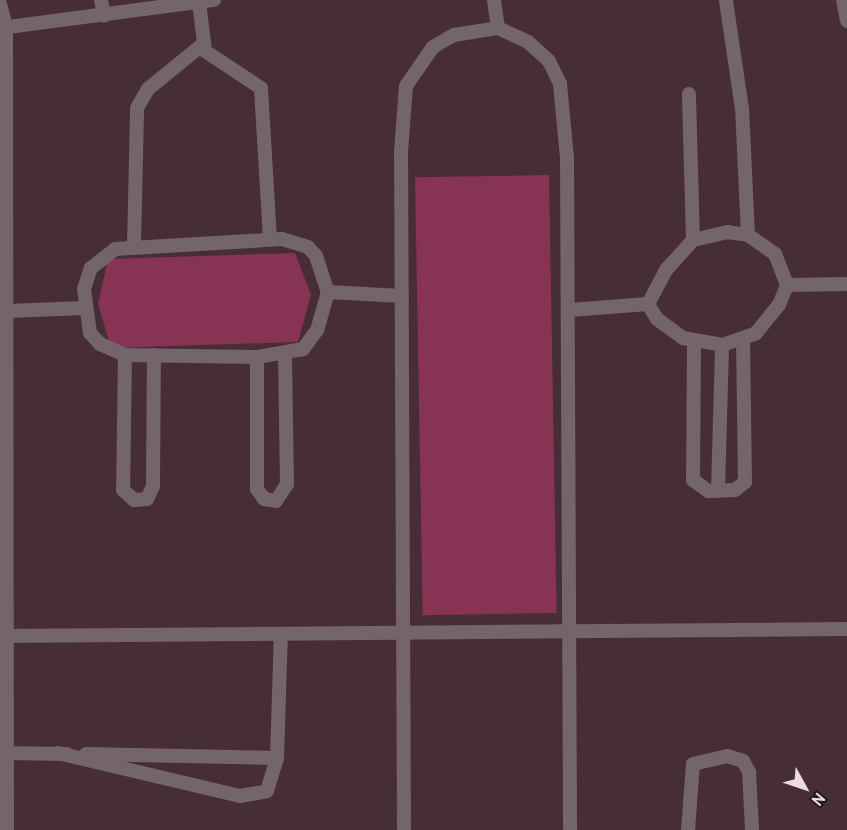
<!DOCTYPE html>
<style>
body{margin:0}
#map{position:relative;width:847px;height:830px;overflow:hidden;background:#472d36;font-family:"PT Sans",sans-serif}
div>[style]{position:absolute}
.green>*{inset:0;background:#873354;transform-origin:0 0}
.street>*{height:14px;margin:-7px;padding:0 7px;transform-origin:7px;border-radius:7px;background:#736569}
span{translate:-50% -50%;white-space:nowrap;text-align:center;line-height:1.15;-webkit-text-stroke:5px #25191d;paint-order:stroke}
.north{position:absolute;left:775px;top:758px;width:60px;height:60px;-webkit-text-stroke:4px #25191d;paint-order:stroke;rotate:130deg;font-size:16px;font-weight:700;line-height:24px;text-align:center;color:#ecdbe0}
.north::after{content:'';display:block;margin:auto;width:21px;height:27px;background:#ecdbe0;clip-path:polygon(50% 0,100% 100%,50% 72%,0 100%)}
</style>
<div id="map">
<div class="green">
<div style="left:549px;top:175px;width:438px;height:134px;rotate:89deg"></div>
<div style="clip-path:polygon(295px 253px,311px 295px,298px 342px,111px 348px,98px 304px,108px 259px)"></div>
</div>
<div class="street">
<div style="left:101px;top:0;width:16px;rotate:79deg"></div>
<div style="left:494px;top:0;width:28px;rotate:82deg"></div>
<div style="left:843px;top:0;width:21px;rotate:79deg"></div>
<div style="left:199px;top:2px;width:49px;rotate:83deg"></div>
<div style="left:205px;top:51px;width:67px;rotate:33.5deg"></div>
<div style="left:261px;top:88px;width:150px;rotate:86.6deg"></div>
<div style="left:0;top:4px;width:24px;rotate:75deg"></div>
<div style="left:6px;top:27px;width:803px;rotate:89.93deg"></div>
<div style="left:0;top:28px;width:216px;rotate:-7.5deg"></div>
<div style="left:282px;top:239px;width:27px;rotate:17deg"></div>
<div style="left:308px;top:247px;width:12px;rotate:48deg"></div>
<div style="left:316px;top:256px;width:38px;rotate:72deg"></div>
<div style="left:328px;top:292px;width:40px;rotate:106deg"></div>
<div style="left:317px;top:330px;width:24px;rotate:126deg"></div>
<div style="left:303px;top:349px;width:47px;rotate:170.1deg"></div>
<div style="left:257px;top:357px;width:132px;rotate:-179.1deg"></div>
<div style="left:125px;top:355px;width:27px;rotate:-156deg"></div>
<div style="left:100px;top:344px;width:15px;rotate:-132deg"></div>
<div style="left:90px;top:333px;width:44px;rotate:-97.8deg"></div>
<div style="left:84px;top:289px;width:22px;rotate:-72deg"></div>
<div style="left:91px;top:268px;width:31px;rotate:-38deg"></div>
<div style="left:115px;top:249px;width:167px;rotate:-3.4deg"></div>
<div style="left:693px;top:240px;width:35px;rotate:-13deg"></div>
<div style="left:727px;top:232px;width:21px;rotate:8deg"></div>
<div style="left:134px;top:245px;width:137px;rotate:-88.7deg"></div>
<div style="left:137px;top:108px;width:22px;rotate:-60deg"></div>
<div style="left:148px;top:89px;width:70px;rotate:-39.2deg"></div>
<div style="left:787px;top:285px;width:60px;rotate:-1deg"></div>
<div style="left:328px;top:292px;width:74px;rotate:3.1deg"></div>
<div style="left:648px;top:304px;width:17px;rotate:59deg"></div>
<div style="left:657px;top:319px;width:32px;rotate:36deg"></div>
<div style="left:683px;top:338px;width:40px;rotate:10deg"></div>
<div style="left:722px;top:345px;width:36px;rotate:-19deg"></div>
<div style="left:756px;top:333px;width:36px;rotate:-51deg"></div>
<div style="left:779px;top:305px;width:22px;rotate:-68deg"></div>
<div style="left:787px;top:285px;width:33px;rotate:-111deg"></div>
<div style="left:775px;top:254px;width:33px;rotate:-145deg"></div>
<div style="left:748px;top:235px;width:126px;rotate:-92.7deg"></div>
<div style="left:742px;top:109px;width:110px;rotate:-98.4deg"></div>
<div style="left:570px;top:310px;width:78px;rotate:-4.4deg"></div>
<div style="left:648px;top:304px;width:40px;rotate:-62deg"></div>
<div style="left:667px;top:269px;width:39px;rotate:-48deg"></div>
<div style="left:693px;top:240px;width:146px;rotate:-91.6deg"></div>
<div style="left:8px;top:311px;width:76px;rotate:-2.3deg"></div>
<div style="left:694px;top:340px;width:140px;rotate:90.4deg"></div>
<div style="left:693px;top:480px;width:19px;rotate:36deg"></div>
<div style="left:708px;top:491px;width:27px;rotate:-2deg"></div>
<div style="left:735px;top:490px;width:13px;rotate:-39deg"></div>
<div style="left:745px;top:482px;width:140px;rotate:-90.8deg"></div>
<div style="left:125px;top:355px;width:135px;rotate:90.8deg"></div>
<div style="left:123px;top:490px;width:15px;rotate:42deg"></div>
<div style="left:134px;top:500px;width:13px;rotate:-4deg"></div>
<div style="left:147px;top:499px;width:14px;rotate:-65deg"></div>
<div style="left:153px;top:486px;width:131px;rotate:-89.6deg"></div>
<div style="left:257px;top:357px;width:132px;rotate:90deg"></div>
<div style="left:257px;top:489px;width:12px;rotate:55deg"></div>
<div style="left:264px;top:499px;width:12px;rotate:9deg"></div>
<div style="left:276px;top:501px;width:20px;rotate:-57deg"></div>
<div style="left:287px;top:484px;width:129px;rotate:-90.9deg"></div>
<div style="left:718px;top:491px;width:146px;rotate:-88.4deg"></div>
<div style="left:0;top:636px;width:847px;rotate:-0.47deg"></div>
<div style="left:2px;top:753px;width:65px;rotate:0.9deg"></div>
<div style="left:58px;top:753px;width:187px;rotate:13.3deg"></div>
<div style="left:240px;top:796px;width:27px;rotate:-10deg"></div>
<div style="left:267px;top:791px;width:34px;rotate:-73deg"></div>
<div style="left:277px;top:758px;width:124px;rotate:-88.2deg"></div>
<div style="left:86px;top:754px;width:191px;rotate:1.2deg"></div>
<div style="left:404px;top:830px;width:678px;rotate:-90.25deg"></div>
<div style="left:401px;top:152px;width:66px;rotate:-85.7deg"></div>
<div style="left:406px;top:86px;width:47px;rotate:-55.3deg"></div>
<div style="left:433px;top:47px;width:24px;rotate:-30deg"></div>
<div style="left:454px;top:35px;width:45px;rotate:-9deg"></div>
<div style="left:498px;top:28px;width:33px;rotate:25deg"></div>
<div style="left:528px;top:42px;width:28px;rotate:42deg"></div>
<div style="left:549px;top:61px;width:25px;rotate:64deg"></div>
<div style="left:560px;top:84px;width:74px;rotate:84.6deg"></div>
<div style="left:567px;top:158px;width:672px;rotate:89.74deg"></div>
<div style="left:688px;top:830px;width:66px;rotate:-85.7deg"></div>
<div style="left:693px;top:764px;width:35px;rotate:-13deg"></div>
<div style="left:727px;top:756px;width:17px;rotate:17deg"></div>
<div style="left:743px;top:761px;width:13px;rotate:61deg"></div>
<div style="left:749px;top:772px;width:58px;rotate:87deg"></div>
</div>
<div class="north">N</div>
</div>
